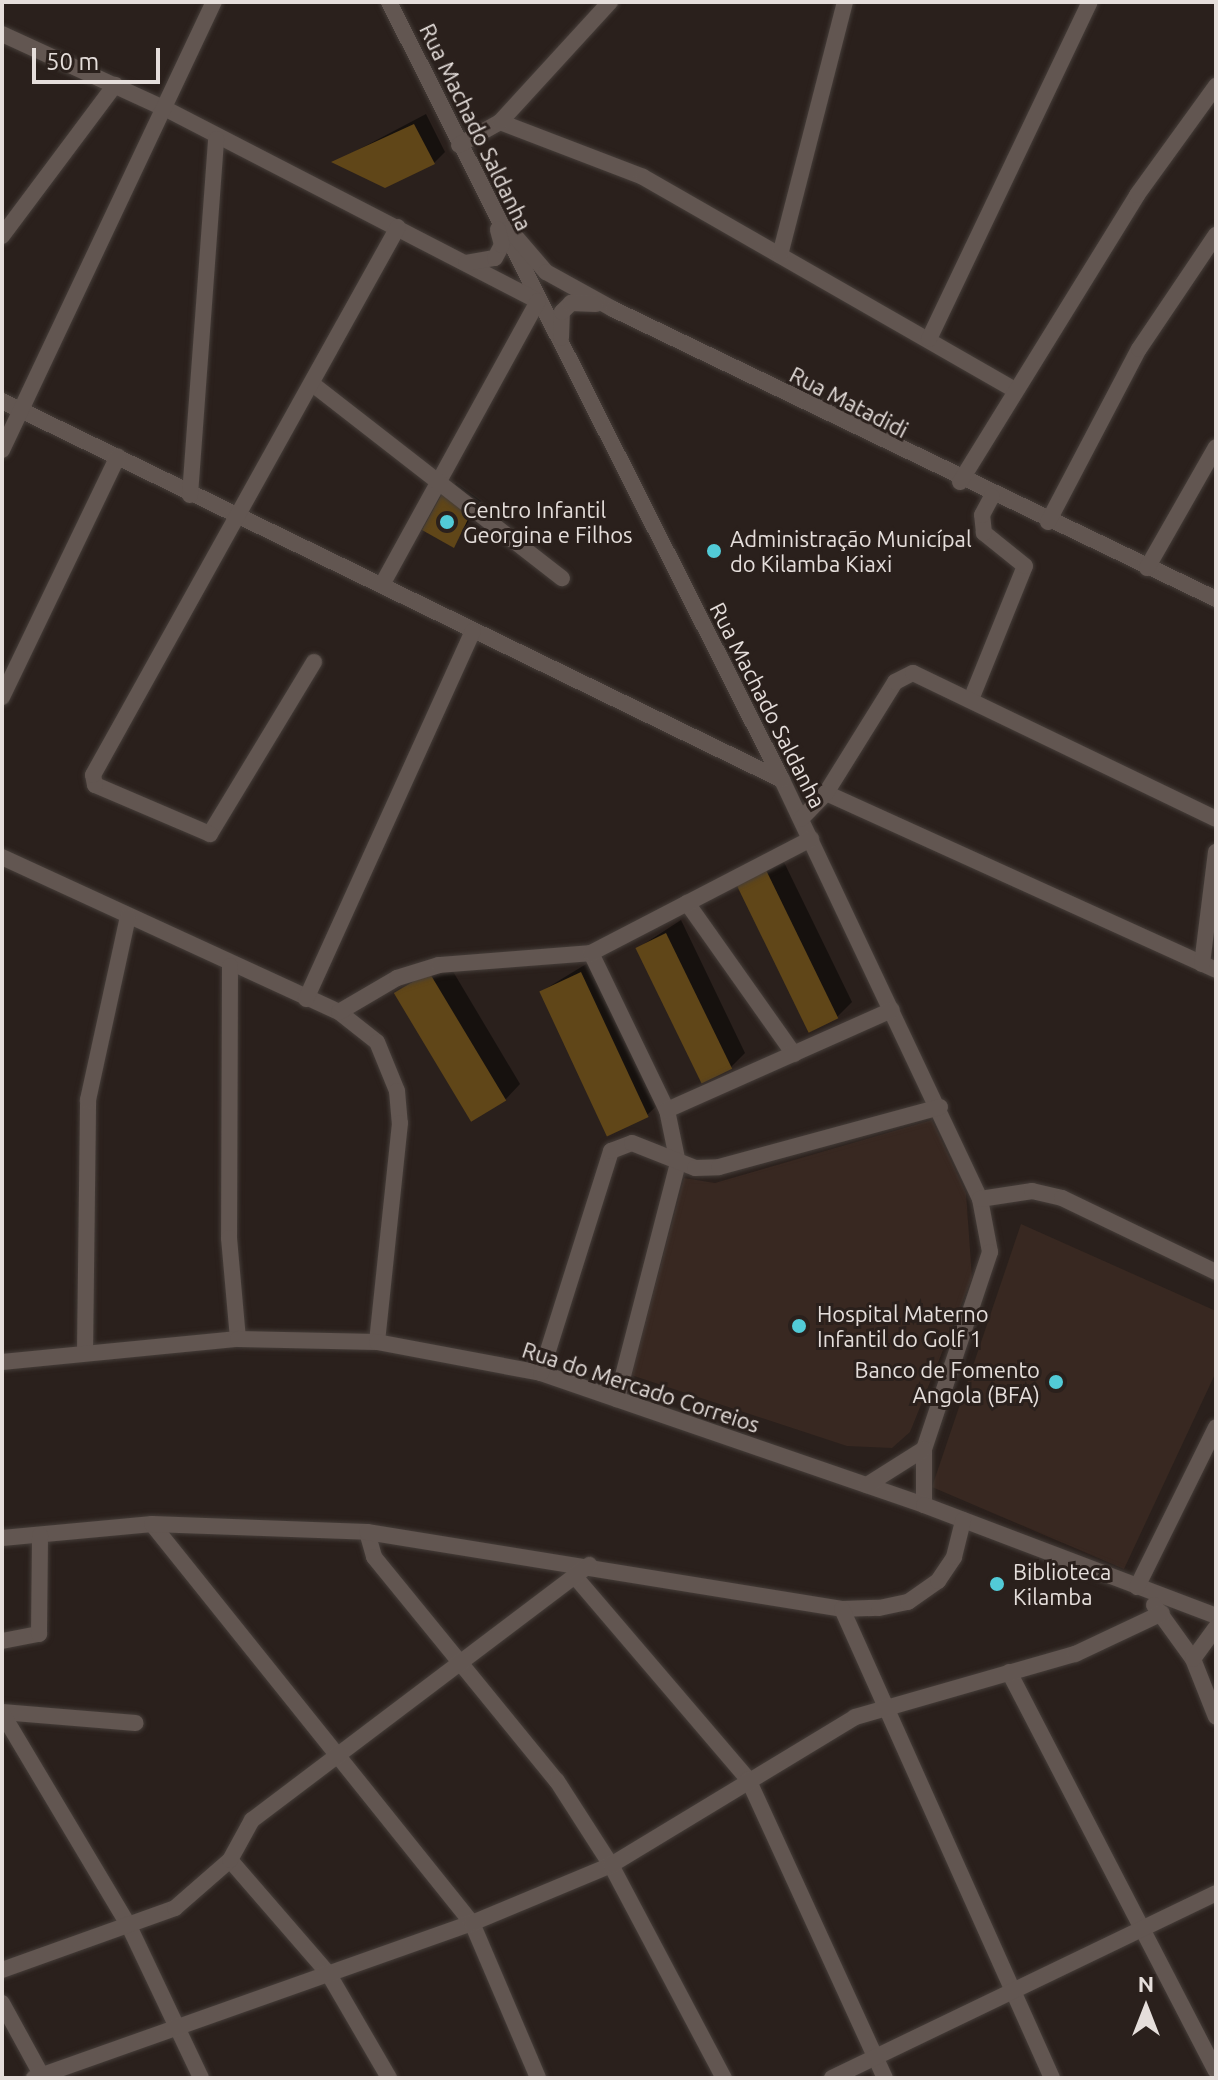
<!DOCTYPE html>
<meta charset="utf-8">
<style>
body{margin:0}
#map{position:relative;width:1218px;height:2080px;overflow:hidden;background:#2a201c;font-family:Ubuntu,sans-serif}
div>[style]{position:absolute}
.built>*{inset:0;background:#382821}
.shadow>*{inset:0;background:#0007}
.building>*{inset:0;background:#604618;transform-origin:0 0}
.roads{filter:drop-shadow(0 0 2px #453d39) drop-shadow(0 0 2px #453d39)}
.minor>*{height:16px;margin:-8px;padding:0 8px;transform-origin:8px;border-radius:8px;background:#625651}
.dots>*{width:22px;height:22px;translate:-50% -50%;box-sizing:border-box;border:4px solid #2a201c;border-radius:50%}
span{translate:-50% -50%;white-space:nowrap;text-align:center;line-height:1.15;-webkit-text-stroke:6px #2a201c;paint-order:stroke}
.street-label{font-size:22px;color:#e5dedb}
.poi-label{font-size:22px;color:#e5dedb}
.left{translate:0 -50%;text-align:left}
.right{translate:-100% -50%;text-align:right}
.frame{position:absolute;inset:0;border:4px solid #e5dedb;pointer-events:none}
.north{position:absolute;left:1106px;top:1968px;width:80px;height:80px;-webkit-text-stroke:6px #2a201c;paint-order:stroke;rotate:0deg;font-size:22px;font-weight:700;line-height:32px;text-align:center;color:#e5dedb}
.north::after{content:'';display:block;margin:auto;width:28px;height:36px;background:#e5dedb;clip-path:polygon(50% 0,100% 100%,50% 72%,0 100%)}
.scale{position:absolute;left:32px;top:48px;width:128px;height:36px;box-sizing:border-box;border:4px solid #e5dedb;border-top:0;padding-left:10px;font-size:24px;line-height:28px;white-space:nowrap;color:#e5dedb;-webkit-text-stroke:6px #2a201c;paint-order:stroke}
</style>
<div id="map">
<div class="built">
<div style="clip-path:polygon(932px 1120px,966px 1193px,972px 1278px,910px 1432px,892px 1448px,847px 1446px,631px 1375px,684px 1178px,715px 1183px)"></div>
<div style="clip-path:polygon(1021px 1224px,1216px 1311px,1216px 1372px,1124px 1569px,932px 1487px)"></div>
</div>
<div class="shadow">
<div style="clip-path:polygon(426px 114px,445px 152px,434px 163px,335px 162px)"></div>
<div style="clip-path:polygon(456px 483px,481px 501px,454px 545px,445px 494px)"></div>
<div style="clip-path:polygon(781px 856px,852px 1002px,837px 1017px,739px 885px)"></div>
<div style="clip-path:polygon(681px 920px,745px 1053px,730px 1068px,638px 948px)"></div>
<div style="clip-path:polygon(445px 958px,520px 1084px,505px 1100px,396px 993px)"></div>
<div style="clip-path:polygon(596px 958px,663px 1100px,647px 1115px,542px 991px)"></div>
</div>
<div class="building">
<div style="clip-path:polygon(414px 124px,435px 164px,385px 188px,331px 162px)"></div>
<div style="clip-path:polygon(443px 492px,471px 513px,454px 548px,422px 530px)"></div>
<div style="left:766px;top:870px;width:165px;height:33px;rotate:64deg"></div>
<div style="left:666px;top:933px;width:151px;height:34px;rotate:64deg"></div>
<div style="left:429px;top:972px;width:150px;height:41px;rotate:59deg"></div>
<div style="left:581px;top:972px;width:160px;height:46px;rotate:65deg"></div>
</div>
<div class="roads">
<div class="minor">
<div style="left:389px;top:2px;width:872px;rotate:63.2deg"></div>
<div style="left:782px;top:780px;width:463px;rotate:64.7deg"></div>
<div style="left:980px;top:1199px;width:54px;rotate:79.3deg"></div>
<div style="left:990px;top:1252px;width:208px;rotate:108.5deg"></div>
<div style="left:924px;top:1449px;width:56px;rotate:90deg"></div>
<div style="left:2px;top:34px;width:183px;rotate:24.6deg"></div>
<div style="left:168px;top:110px;width:416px;rotate:27.3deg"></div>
<div style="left:538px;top:301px;width:324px;rotate:118.8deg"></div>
<div style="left:500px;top:122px;width:153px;rotate:21deg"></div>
<div style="left:643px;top:177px;width:426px;rotate:29.8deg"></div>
<div style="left:459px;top:145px;width:47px;rotate:-29.3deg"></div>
<div style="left:500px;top:122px;width:163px;rotate:-47.5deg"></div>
<div style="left:509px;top:229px;width:57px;rotate:49.3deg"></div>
<div style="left:546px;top:272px;width:77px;rotate:28.9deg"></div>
<div style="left:613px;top:309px;width:669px;rotate:25.68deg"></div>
<div style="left:2px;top:236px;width:189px;rotate:-53.2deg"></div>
<div style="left:780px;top:255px;width:261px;rotate:-75.6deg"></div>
<div style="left:466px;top:263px;width:29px;rotate:-10deg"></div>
<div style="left:495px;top:258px;width:15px;rotate:-62deg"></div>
<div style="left:502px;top:245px;width:16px;rotate:-105deg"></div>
<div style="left:561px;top:338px;width:26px;rotate:-88deg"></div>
<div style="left:562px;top:312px;width:13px;rotate:-45deg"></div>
<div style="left:571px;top:303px;width:25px;rotate:2deg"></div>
<div style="left:929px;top:339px;width:373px;rotate:-64.5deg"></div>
<div style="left:315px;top:386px;width:313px;rotate:37.9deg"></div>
<div style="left:2px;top:401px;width:867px;rotate:25.91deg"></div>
<div style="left:2px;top:450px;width:496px;rotate:-64.7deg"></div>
<div style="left:960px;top:482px;width:337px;rotate:-58.3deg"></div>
<div style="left:1137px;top:195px;width:135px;rotate:-54.1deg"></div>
<div style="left:190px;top:495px;width:357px;rotate:-85.8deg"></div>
<div style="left:1048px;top:522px;width:195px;rotate:-62.3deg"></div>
<div style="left:1139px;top:349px;width:138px;rotate:-56deg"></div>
<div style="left:1147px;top:568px;width:139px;rotate:-60.3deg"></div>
<div style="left:314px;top:662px;width:201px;rotate:121.2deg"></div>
<div style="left:210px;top:834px;width:125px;rotate:-156.9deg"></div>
<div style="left:95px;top:785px;width:10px;rotate:-101deg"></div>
<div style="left:93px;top:775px;width:627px;rotate:-60.9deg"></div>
<div style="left:2px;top:697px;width:267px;rotate:-64.3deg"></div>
<div style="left:972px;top:697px;width:141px;rotate:-68deg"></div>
<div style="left:1025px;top:566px;width:53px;rotate:-141.2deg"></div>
<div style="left:984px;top:533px;width:18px;rotate:-96deg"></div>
<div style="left:982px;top:515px;width:21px;rotate:-62deg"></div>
<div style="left:826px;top:793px;width:428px;rotate:24.4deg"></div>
<div style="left:801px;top:819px;width:36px;rotate:-46deg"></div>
<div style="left:826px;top:793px;width:131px;rotate:-58.1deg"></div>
<div style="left:895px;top:682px;width:20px;rotate:-27deg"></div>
<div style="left:913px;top:673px;width:336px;rotate:25.7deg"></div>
<div style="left:2px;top:857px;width:371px;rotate:24.7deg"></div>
<div style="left:339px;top:1012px;width:48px;rotate:38.3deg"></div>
<div style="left:377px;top:1042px;width:53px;rotate:67.8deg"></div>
<div style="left:397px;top:1091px;width:32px;rotate:85deg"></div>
<div style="left:400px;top:1123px;width:220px;rotate:96deg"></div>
<div style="left:687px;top:903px;width:185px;rotate:54.7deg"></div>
<div style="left:591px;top:953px;width:174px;rotate:64.2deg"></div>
<div style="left:667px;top:1110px;width:54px;rotate:78.3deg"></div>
<div style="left:678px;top:1163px;width:244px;rotate:104.5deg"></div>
<div style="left:1202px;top:964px;width:113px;rotate:-82.9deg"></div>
<div style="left:230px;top:966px;width:272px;rotate:90.2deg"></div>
<div style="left:229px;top:1238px;width:101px;rotate:84.9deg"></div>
<div style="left:306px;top:999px;width:404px;rotate:-65.6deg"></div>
<div style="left:339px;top:1012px;width:67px;rotate:-30.4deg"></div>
<div style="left:397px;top:978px;width:44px;rotate:-17.2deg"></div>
<div style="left:439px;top:965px;width:152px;rotate:-4.5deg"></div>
<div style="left:591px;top:953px;width:248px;rotate:-27.4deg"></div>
<div style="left:667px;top:1110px;width:246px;rotate:-24deg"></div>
<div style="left:980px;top:1199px;width:53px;rotate:-8.7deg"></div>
<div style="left:1032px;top:1191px;width:31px;rotate:13deg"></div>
<div style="left:1062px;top:1198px;width:171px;rotate:25.7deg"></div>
<div style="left:85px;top:1353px;width:253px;rotate:-89.3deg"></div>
<div style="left:88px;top:1100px;width:187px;rotate:-77.7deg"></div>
<div style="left:2px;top:1362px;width:237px;rotate:-5.6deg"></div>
<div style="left:238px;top:1339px;width:139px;rotate:1.2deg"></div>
<div style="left:377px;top:1342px;width:167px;rotate:10.7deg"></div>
<div style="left:541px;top:1373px;width:405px;rotate:19deg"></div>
<div style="left:924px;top:1505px;width:312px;rotate:20.8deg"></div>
<div style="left:541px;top:1373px;width:233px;rotate:-72.5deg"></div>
<div style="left:611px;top:1151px;width:22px;rotate:-21deg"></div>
<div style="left:632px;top:1143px;width:68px;rotate:21.6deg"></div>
<div style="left:695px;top:1168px;width:24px;rotate:-2deg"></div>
<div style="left:719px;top:1167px;width:229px;rotate:-15.2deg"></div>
<div style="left:867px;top:1485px;width:67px;rotate:-32.3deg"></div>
<div style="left:152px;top:1524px;width:511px;rotate:51.27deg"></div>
<div style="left:472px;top:1923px;width:168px;rotate:66.9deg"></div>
<div style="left:367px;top:1532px;width:26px;rotate:74deg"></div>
<div style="left:374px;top:1557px;width:289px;rotate:50.8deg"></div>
<div style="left:557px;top:1781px;width:100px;rotate:57.3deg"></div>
<div style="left:611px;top:1865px;width:241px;rotate:62.1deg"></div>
<div style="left:2px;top:1538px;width:151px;rotate:-5.3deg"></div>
<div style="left:152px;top:1524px;width:215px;rotate:2.1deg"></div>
<div style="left:367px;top:1532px;width:481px;rotate:9.2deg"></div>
<div style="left:842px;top:1609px;width:37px;rotate:-2deg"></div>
<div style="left:879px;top:1608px;width:30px;rotate:-12deg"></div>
<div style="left:908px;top:1602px;width:37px;rotate:-35deg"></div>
<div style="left:938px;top:1581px;width:29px;rotate:-56deg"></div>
<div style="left:954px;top:1557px;width:38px;rotate:-76deg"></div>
<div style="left:577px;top:1579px;width:263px;rotate:49.5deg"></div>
<div style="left:748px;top:1779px;width:329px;rotate:65.4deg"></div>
<div style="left:1137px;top:1587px;width:178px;rotate:-63.7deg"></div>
<div style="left:1154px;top:1605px;width:67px;rotate:54.2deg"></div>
<div style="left:1193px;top:1659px;width:62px;rotate:68.4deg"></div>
<div style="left:842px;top:1609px;width:514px;rotate:65.88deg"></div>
<div style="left:2px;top:1641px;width:38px;rotate:-11deg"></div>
<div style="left:39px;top:1634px;width:99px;rotate:-89.4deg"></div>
<div style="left:1193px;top:1659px;width:39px;rotate:-54deg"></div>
<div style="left:1009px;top:1672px;width:449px;rotate:62.6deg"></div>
<div style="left:2px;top:1712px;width:134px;rotate:4.7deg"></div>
<div style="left:2px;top:1713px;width:246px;rotate:59.2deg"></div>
<div style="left:128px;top:1924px;width:170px;rotate:64.6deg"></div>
<div style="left:230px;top:1860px;width:150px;rotate:49.1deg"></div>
<div style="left:328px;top:1973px;width:121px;rotate:59.8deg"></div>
<div style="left:2px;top:1970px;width:184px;rotate:-19.7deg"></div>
<div style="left:175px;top:1908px;width:73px;rotate:-41.1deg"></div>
<div style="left:230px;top:1860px;width:46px;rotate:-61.2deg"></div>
<div style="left:252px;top:1820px;width:423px;rotate:-37.1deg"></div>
<div style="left:2px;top:2003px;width:85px;rotate:61.3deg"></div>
<div style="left:34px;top:2078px;width:465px;rotate:-19.5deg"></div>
<div style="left:472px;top:1923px;width:151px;rotate:-22.6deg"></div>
<div style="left:611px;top:1865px;width:285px;rotate:-31.2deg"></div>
<div style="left:855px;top:1717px;width:229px;rotate:-16deg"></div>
<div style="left:1075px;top:1654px;width:96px;rotate:-25.2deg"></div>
<div style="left:832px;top:2078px;width:426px;rotate:-25.7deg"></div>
</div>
</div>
<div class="dots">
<div style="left:447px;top:522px;background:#52cbd7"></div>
<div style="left:714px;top:551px;background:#52cbd7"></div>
<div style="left:799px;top:1326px;background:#52cbd7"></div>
<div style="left:1056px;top:1382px;background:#52cbd7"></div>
<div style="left:997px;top:1584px;background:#52cbd7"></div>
</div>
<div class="street-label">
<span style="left:476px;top:127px;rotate:64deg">Rua Machado Saldanha</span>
<span style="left:849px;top:402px;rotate:27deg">Rua Matadidi</span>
<span style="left:768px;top:705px;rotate:63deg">Rua Machado Saldanha</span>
<span style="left:641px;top:1387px;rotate:18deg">Rua do Mercado Correios</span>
</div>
<div class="poi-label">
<span class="left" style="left:463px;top:522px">Centro Infantil<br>Georgina e Filhos</span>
<span class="left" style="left:730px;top:551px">Administração Municípal<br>do Kilamba Kiaxi</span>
<span class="left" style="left:817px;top:1326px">Hospital Materno<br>Infantil do Golf 1</span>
<span class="right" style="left:1040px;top:1382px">Banco de Fomento<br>Angola (BFA)</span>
<span class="left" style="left:1013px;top:1584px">Biblioteca<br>Kilamba</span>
</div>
<div class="frame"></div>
<div class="north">N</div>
<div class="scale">50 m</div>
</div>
